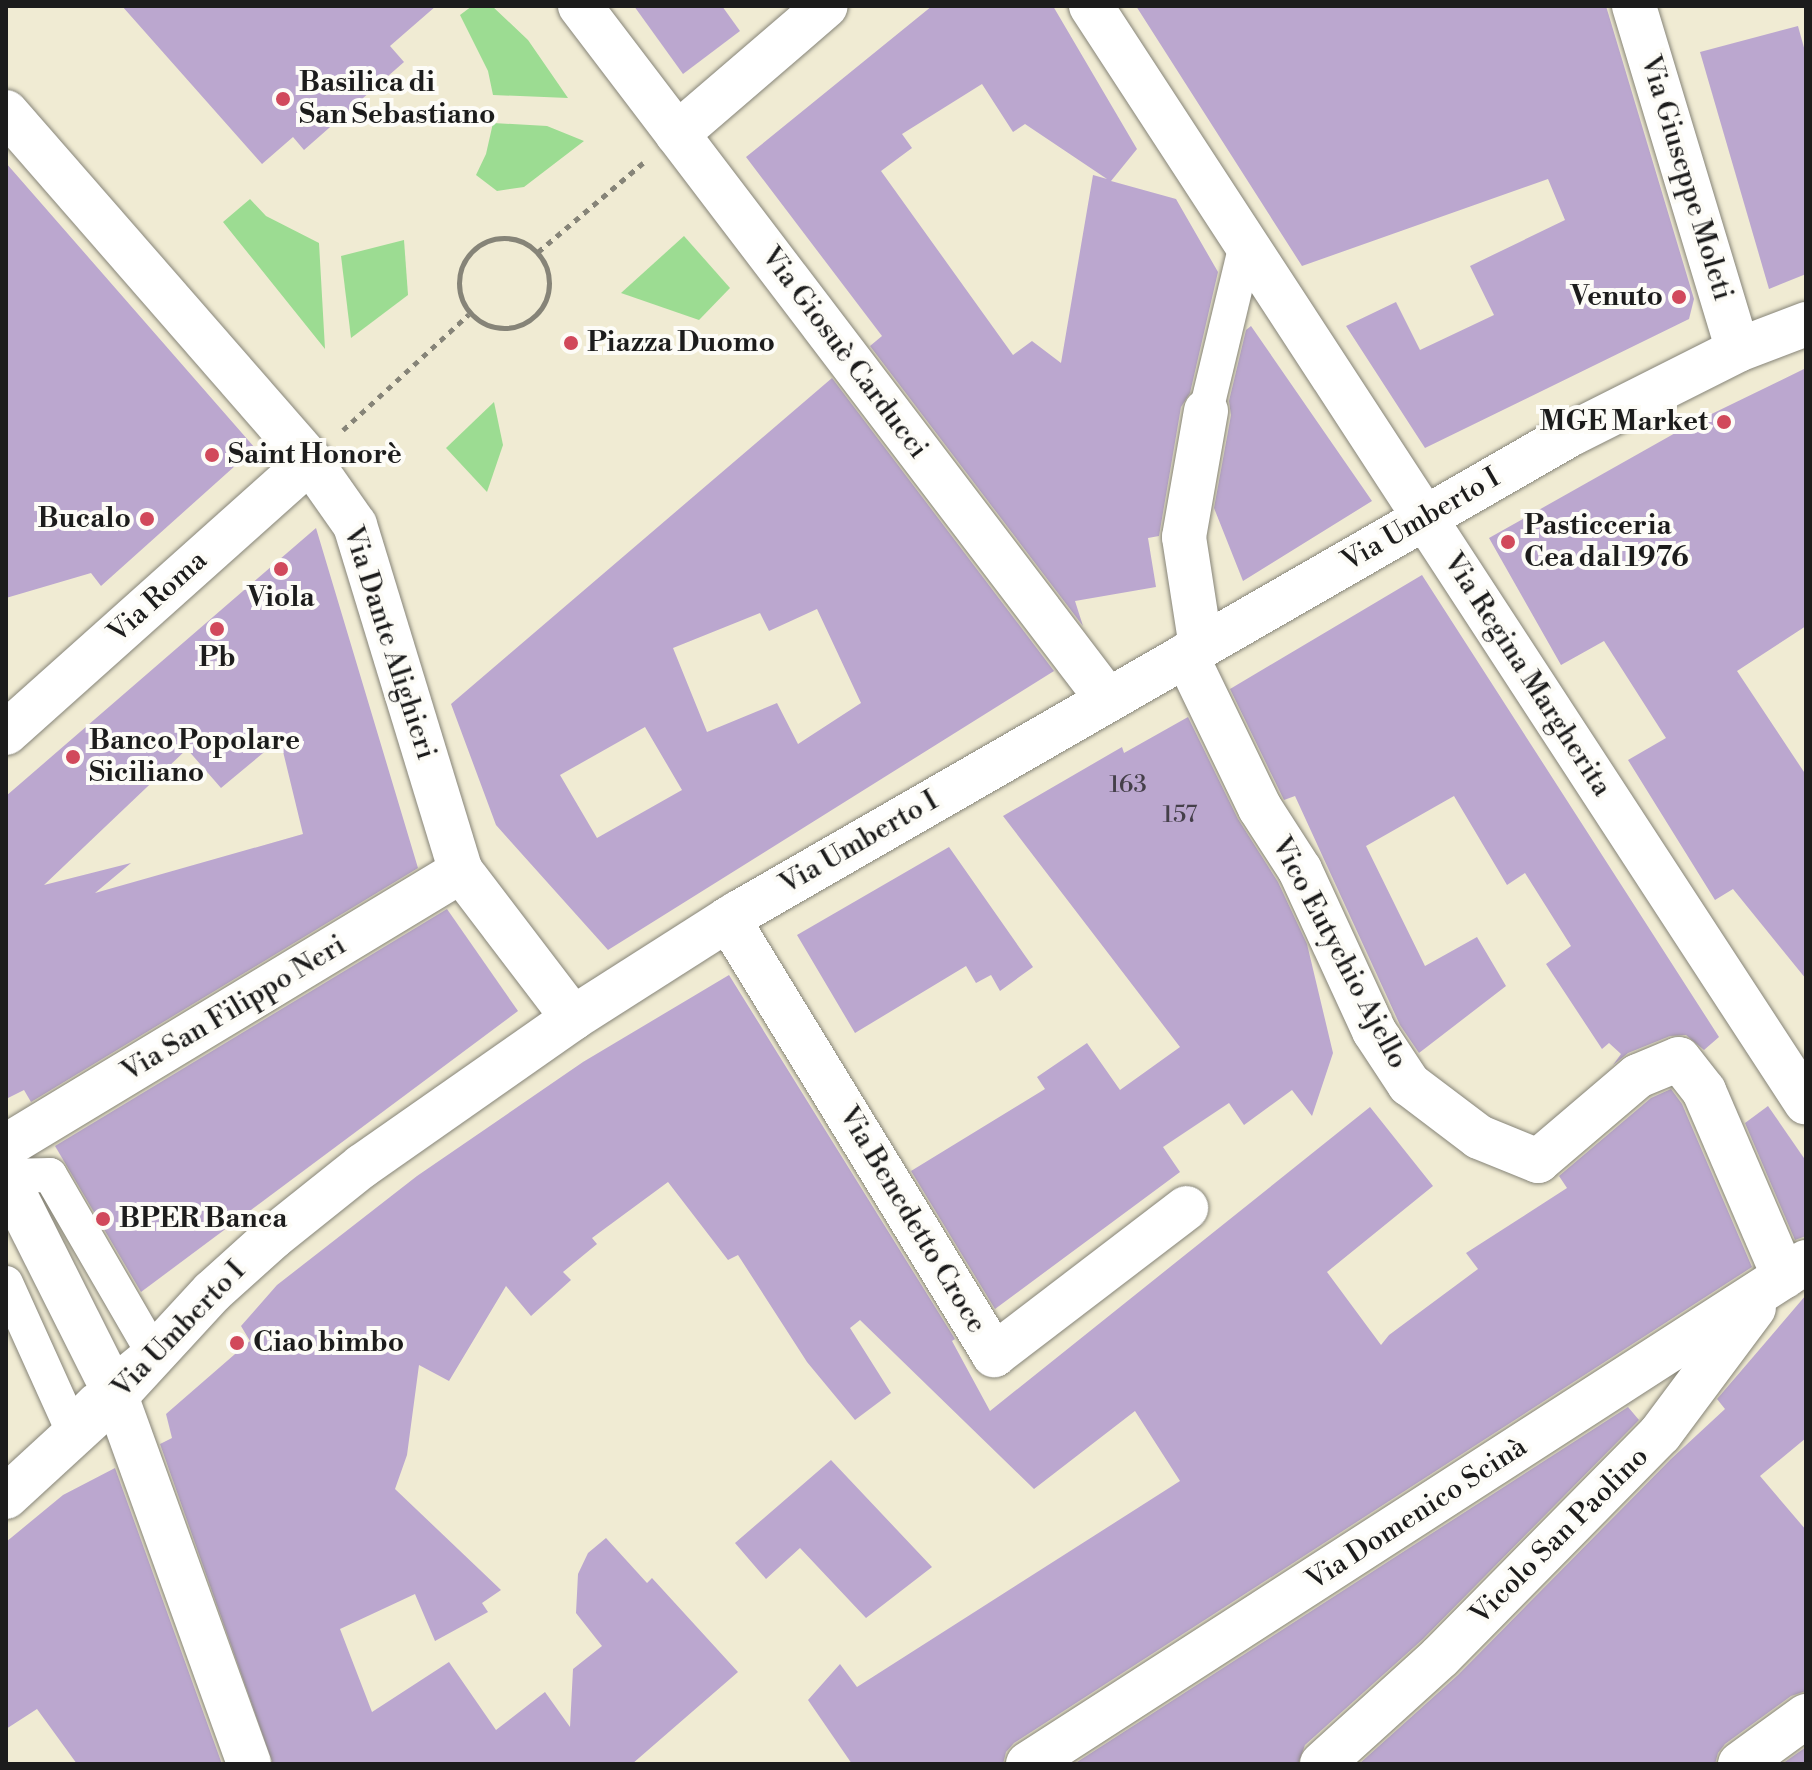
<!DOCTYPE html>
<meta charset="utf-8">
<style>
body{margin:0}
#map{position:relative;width:1812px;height:1770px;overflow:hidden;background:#f0ebd3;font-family:"Libre Bodoni",serif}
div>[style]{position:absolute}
.green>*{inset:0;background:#9cdc92}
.building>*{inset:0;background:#bba7cf}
.path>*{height:5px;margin-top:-2.5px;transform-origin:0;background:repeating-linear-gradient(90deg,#868478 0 6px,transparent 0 12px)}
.path>.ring{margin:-2.5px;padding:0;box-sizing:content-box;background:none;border:5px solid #868478;border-radius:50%}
.roads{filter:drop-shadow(0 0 2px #868478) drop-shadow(0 0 2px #868478)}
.pedestrian>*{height:34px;margin:-17px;padding:0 17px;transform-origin:17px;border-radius:17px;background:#fff}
.minor>*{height:44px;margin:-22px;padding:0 22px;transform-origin:22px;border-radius:22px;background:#fff}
.tertiary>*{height:44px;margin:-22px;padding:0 22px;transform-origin:22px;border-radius:22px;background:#fff}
.dots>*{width:22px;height:22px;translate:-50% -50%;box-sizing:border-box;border:4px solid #fdfcf7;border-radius:50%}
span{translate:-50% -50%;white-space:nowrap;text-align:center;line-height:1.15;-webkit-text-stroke:8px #fdfcf7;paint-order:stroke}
.number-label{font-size:24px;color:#443f49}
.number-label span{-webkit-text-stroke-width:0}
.poi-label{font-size:28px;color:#1c1c1c;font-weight:700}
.left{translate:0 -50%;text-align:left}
.right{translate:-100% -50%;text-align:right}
.street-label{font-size:28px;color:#1c1c1c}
.frame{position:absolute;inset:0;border:8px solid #1c1c1c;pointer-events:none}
</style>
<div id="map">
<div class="green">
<div style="clip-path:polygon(472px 6px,492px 6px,528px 40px,568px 98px,493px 95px,488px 71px,460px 15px)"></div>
<div style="clip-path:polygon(493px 123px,547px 126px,584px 141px,524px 187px,497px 191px,476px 175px,486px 154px)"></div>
<div style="clip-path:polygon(250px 199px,266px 216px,319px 243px,325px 349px,223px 222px)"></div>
<div style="clip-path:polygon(684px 236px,730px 288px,699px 320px,621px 293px)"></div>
<div style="clip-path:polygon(404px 240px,408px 295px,351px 338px,341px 256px)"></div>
<div style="clip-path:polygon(494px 402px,503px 445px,487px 492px,446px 448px)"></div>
</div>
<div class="building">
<div style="clip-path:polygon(122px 6px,436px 6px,390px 46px,404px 62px,304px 150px,293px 137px,262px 164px)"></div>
<div style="clip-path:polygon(634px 6px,722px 6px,740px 31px,683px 74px)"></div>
<div style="clip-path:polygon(evenodd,932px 6px,1053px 6px,1137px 149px,1111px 181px,1176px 199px,1218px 272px,1190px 393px,1181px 407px,1159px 536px,1148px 538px,1156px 587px,1075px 601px,1083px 626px,870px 346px,882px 336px,746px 157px,932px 6px,982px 84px,1013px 132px,1025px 124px,1107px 179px,1093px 175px,1061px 363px,1032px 341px,1013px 355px,881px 171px,912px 148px,902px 134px,982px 84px)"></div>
<div style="clip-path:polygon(1136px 6px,1606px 6px,1694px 299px,1689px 319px,1425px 448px,1346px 326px,1396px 302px,1420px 350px,1494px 315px,1470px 266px,1565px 220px,1548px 179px,1302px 266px)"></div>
<div style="clip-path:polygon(1798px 26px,1806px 55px,1806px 274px,1769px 289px,1700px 52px)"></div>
<div style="clip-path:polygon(6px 163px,255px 448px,101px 586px,91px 573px,6px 598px)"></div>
<div style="clip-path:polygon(1251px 326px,1372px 501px,1243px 581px,1214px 508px,1231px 415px,1229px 401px,1246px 330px)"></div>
<div style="clip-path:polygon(1806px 368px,1806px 626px,1737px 671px,1806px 775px,1806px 979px,1733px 889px,1715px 900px,1628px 760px,1666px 738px,1604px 641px,1561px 665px,1489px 538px,1693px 423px)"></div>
<div style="clip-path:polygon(evenodd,832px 378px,1054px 671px,608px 950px,496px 825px,451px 704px,832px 378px,817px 609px,861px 703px,798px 744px,777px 703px,707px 732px,673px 648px,760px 613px,769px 631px,817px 609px,832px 378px,645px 727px,682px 790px,597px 838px,560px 775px,645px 727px)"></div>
<div style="clip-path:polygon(evenodd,316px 528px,418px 868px,31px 1102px,24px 1090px,6px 1099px,6px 796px,316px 528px,280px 739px,303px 834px,95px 893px,131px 863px,44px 885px,187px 749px,221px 788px,280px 739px)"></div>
<div style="clip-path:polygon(1422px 575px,1719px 1037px,1704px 1050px,1686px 1035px,1670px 1036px,1628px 1053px,1613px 1065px,1621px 1054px,1609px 1043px,1602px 1049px,1546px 964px,1571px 946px,1525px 873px,1507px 885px,1454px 796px,1366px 846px,1425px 966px,1477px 937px,1506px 986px,1419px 1053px,1400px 1025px,1295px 796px,1284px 800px,1282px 796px,1230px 689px)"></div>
<div style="clip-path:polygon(1188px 717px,1238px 819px,1278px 882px,1307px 944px,1333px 1053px,1312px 1116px,1292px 1090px,1244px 1125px,1229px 1103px,1163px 1147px,1180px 1172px,995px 1309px,911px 1171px,1045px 1089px,1037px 1077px,1087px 1043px,1120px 1090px,1180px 1047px,1003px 816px,1122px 747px,1124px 753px)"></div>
<div style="clip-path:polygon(949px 847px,1033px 967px,1000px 991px,991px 975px,976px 983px,966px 966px,855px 1033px,797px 935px)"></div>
<div style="clip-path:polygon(447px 909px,518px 1011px,141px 1292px,55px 1146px)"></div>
<div style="clip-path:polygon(729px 975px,955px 1339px,952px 1341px,990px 1411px,1370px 1107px,1433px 1186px,1327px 1272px,1381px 1345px,1389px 1335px,1478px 1269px,1466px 1253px,1567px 1188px,1559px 1176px,1651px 1098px,1671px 1089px,1682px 1104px,1752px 1267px,1014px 1743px,1006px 1752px,1003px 1764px,852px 1764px,808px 1700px,840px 1664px,857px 1687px,1180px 1481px,1135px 1411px,1034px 1489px,860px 1320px,850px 1328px,891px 1393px,855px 1420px,807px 1362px,738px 1255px,728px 1260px,668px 1182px,592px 1238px,597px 1244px,563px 1272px,571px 1280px,531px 1316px,506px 1286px,449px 1381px,419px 1365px,407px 1455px,395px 1489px,501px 1590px,482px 1603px,488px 1612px,435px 1641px,415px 1594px,340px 1629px,372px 1712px,449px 1662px,496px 1730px,545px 1692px,570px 1727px,573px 1669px,602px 1646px,576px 1613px,578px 1574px,588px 1553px,606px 1538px,647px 1583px,652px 1578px,738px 1672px,632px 1764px,273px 1764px,160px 1444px,172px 1438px,166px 1414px,250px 1341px,241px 1326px,277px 1285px,417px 1176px,583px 1062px)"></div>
<div style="clip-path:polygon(1768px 1106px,1806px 1161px,1806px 1236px,1795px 1240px,1745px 1123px)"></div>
<div style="clip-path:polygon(1806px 1295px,1806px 1438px,1760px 1476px,1806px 1530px,1806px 1691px,1791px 1696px,1725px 1744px,1718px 1753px,1715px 1764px,1359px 1764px,1458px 1675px,1671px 1459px,1725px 1409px,1717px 1399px)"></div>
<div style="clip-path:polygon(1628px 1407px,1639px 1420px,1423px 1639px,1305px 1745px,1298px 1764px,1074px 1764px)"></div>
<div style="clip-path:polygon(831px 1460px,932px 1567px,866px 1618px,800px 1548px,766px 1579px,735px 1543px)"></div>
<div style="clip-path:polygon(115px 1468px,222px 1764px,77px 1764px,37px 1709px,6px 1729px,6px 1542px,63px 1495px)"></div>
<div style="clip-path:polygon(1806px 1747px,1806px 1764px,1782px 1764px)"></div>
</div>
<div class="path">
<div class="ring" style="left:459px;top:238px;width:85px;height:85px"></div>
<div style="left:538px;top:252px;width:138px;rotate:-40.3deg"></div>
<div style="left:343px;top:430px;width:171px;rotate:-42.6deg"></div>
</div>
<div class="roads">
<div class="pedestrian">
<div style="left:1206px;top:411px;width:172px;rotate:-76.5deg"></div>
<div style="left:6px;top:1176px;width:44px;rotate:-1.3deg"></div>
<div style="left:50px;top:1175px;width:203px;rotate:59.9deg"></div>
<div style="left:152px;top:1351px;width:28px;rotate:141deg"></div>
<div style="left:6px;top:1283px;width:156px;rotate:65.7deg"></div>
<div style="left:70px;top:1425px;width:34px;rotate:-45deg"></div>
</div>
<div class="minor">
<div style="left:580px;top:6px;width:872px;rotate:52.74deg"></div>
<div style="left:1091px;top:6px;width:1309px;rotate:56.9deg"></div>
<div style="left:1634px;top:6px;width:359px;rotate:73.2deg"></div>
<div style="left:6px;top:112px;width:463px;rotate:48.9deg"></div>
<div style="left:310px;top:461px;width:78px;rotate:54.9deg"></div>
<div style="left:355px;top:525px;width:362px;rotate:73deg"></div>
<div style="left:461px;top:871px;width:185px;rotate:52.7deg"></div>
<div style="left:677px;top:134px;width:196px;rotate:-40.7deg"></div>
<div style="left:1201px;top:647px;width:111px;rotate:-98.8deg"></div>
<div style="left:1184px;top:537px;width:128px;rotate:-80.1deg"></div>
<div style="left:1186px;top:655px;width:170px;rotate:64.2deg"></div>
<div style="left:1260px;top:808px;width:74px;rotate:57.2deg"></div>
<div style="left:1300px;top:870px;width:177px;rotate:65.3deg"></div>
<div style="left:1374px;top:1031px;width:64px;rotate:56.6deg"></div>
<div style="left:1409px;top:1084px;width:88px;rotate:37.1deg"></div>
<div style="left:1479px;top:1137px;width:64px;rotate:22.1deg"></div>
<div style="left:1538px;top:1161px;width:131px;rotate:-40.4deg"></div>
<div style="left:1638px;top:1076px;width:44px;rotate:-22.5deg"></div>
<div style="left:1679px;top:1059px;width:41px;rotate:52deg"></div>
<div style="left:1704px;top:1091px;width:202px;rotate:66.7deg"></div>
<div style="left:6px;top:733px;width:408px;rotate:-41.8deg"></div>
<div style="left:728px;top:919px;width:511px;rotate:58.61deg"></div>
<div style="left:994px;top:1355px;width:242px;rotate:-37.4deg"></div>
<div style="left:6px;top:1146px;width:532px;rotate:-31.15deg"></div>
<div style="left:6px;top:1177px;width:245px;rotate:63.3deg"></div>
<div style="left:116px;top:1396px;width:391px;rotate:70.1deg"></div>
<div style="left:1028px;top:1764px;width:926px;rotate:-32.83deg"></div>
<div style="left:1322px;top:1764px;width:159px;rotate:-42.2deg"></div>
<div style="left:1440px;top:1657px;width:313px;rotate:-45.4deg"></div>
<div style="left:1660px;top:1434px;width:157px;rotate:-53.3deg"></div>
<div style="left:1740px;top:1764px;width:82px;rotate:-36deg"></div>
</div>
<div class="tertiary">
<div style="left:6px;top:1497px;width:149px;rotate:-42.6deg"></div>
<div style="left:116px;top:1396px;width:142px;rotate:-47.3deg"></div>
<div style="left:212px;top:1292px;width:82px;rotate:-42deg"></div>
<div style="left:273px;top:1237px;width:114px;rotate:-38.6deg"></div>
<div style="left:362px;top:1166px;width:258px;rotate:-35deg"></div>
<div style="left:573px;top:1018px;width:196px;rotate:-32.5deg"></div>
<div style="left:738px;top:913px;width:961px;rotate:-29.9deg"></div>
<div style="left:1571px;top:434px;width:187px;rotate:-26.7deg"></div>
<div style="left:1738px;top:350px;width:73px;rotate:-20.9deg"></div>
</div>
</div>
<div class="dots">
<div style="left:283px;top:99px;background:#d1495b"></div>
<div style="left:1679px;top:297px;background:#d1495b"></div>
<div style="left:571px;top:343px;background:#d1495b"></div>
<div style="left:1724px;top:422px;background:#d1495b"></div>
<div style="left:212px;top:455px;background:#d1495b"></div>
<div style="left:147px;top:519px;background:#d1495b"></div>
<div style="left:1508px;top:542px;background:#d1495b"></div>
<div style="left:281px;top:569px;background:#d1495b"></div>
<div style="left:217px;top:629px;background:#d1495b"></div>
<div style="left:73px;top:757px;background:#d1495b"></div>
<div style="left:103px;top:1219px;background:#d1495b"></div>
<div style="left:237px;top:1343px;background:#d1495b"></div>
</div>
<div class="number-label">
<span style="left:1128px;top:786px">163</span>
<span style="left:1180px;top:816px">157</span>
</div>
<div class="poi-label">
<span class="left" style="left:299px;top:99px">Basilica di<br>San Sebastiano</span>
<span class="right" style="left:1663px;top:297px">Venuto</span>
<span class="left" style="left:587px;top:343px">Piazza Duomo</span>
<span class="right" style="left:1708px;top:422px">MGE Market</span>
<span class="left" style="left:228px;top:455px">Saint Honorè</span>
<span class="right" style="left:131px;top:519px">Bucalo</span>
<span class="left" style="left:1524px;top:542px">Pasticceria<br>Cea dal 1976</span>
<span style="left:281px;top:598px">Viola</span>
<span style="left:217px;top:658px">Pb</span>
<span class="left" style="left:89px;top:757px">Banco Popolare<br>Siciliano</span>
<span class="left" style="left:119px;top:1219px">BPER Banca</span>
<span class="left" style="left:253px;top:1343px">Ciao bimbo</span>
</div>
<div class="street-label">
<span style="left:1686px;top:178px;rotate:73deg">Via Giuseppe Moleti</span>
<span style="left:844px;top:353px;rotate:53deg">Via Giosuè Carducci</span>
<span style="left:1421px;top:520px;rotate:-30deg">Via Umberto I</span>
<span style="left:158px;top:597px;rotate:-42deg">Via Roma</span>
<span style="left:389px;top:643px;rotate:72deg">Via Dante Alighieri</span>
<span style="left:1527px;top:675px;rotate:57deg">Via Regina Margherita</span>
<span style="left:859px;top:843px;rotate:-30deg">Via Umberto I</span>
<span style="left:1339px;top:953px;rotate:62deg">Vico Eutychio Ajello</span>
<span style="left:234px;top:1009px;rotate:-31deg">Via San Filippo Neri</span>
<span style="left:912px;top:1220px;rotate:59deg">Via Benedetto Croce</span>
<span style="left:179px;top:1330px;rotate:-46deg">Via Umberto I</span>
<span style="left:1417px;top:1514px;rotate:-33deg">Via Domenico Scinà</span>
<span style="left:1560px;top:1536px;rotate:-45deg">Vicolo San Paolino</span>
</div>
<div class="frame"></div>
</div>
